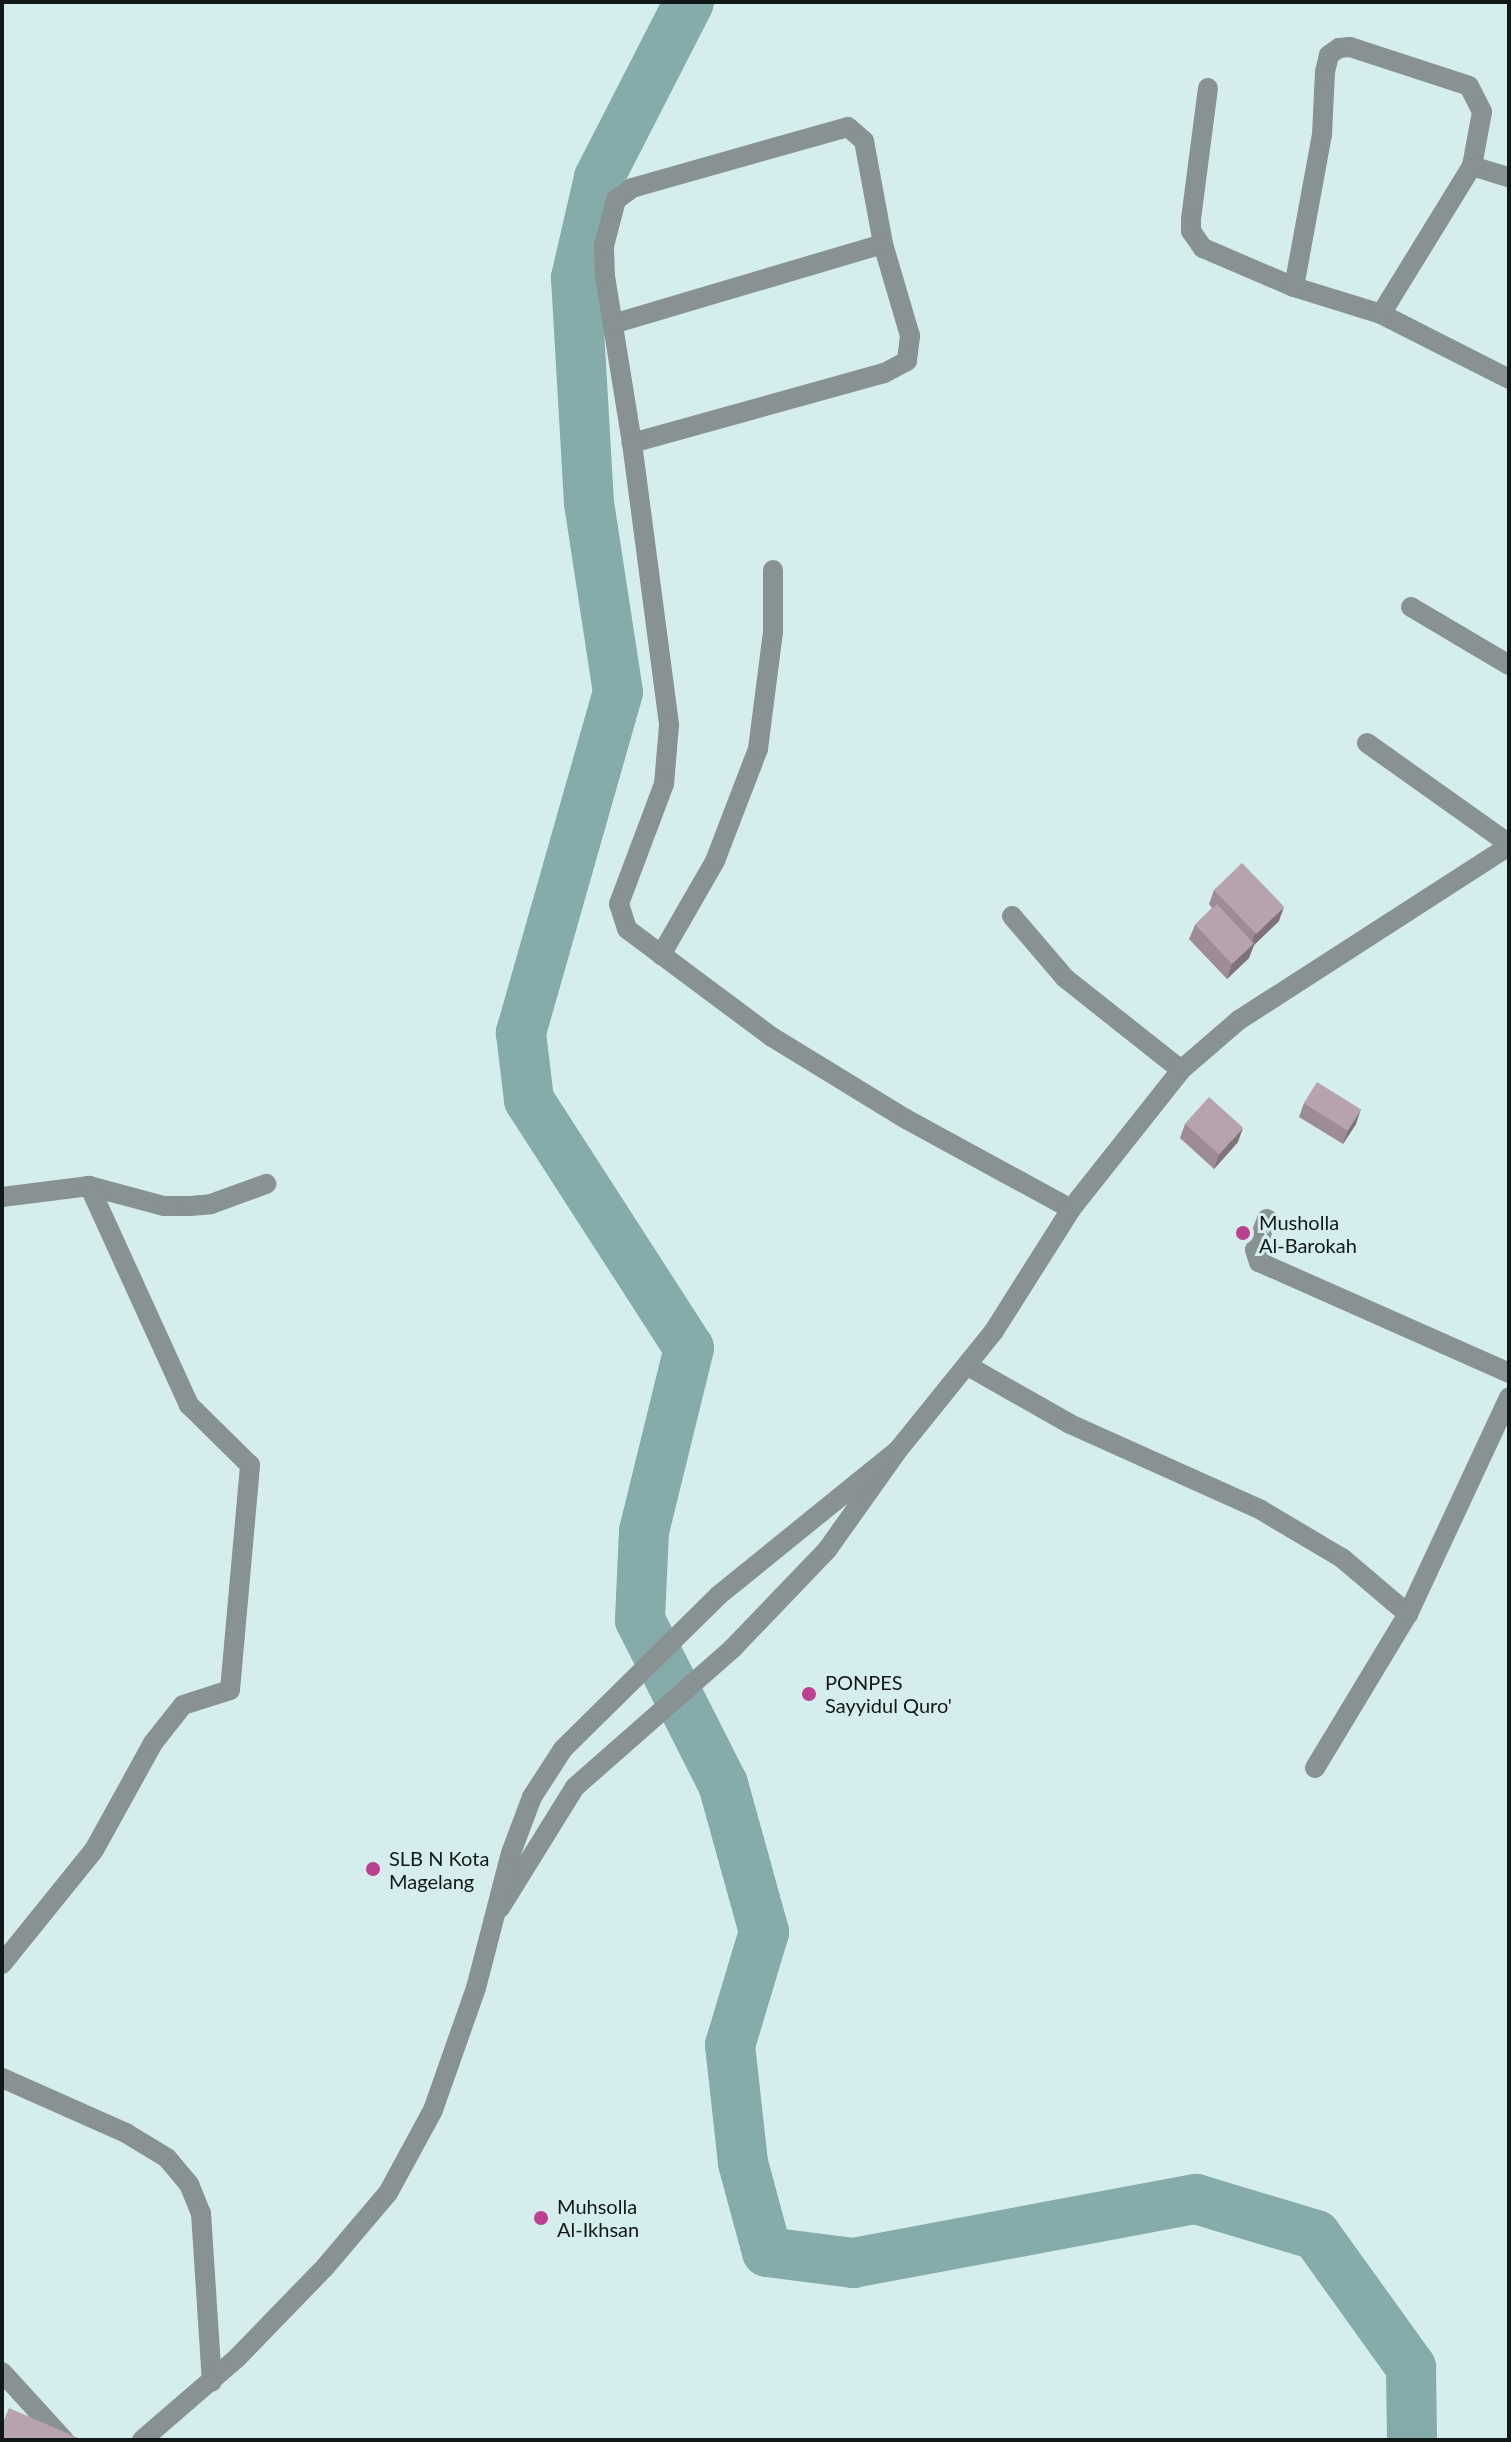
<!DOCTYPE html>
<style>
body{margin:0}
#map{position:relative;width:1511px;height:2442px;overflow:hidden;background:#d5eeed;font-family:Lato,sans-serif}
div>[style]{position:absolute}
.river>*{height:50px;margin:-25px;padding:0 25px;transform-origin:25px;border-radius:25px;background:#85abab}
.minor>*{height:20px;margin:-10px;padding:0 10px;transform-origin:10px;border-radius:10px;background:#889292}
.tertiary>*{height:20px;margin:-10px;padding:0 10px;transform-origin:10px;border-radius:10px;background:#889292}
.wall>*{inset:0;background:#9d8c95}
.shaded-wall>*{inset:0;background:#807279}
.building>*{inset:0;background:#b7a3ad;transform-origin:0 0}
.dots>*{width:22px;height:22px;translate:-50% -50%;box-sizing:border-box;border:4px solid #d5eeed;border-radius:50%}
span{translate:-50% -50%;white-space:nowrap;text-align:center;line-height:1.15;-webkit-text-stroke:6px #d5eeed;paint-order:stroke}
.poi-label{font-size:20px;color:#101818}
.left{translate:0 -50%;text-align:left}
.frame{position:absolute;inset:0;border:4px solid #101818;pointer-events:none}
</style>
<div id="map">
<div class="river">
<div style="left:689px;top:2px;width:198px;rotate:117.1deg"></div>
<div style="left:599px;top:178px;width:103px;rotate:103deg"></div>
<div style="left:576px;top:278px;width:225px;rotate:86.7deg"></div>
<div style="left:589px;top:503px;width:191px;rotate:81.3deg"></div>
<div style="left:618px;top:692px;width:355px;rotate:105.9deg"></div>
<div style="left:521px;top:1033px;width:67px;rotate:83.2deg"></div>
<div style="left:529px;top:1100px;width:295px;rotate:57.2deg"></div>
<div style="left:689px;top:1348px;width:188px;rotate:103.8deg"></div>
<div style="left:644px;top:1531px;width:89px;rotate:92.6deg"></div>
<div style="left:640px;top:1620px;width:184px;rotate:63.2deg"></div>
<div style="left:723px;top:1784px;width:154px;rotate:74.5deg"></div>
<div style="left:764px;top:1932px;width:118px;rotate:106.7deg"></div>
<div style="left:730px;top:2045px;width:119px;rotate:83.7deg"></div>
<div style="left:743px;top:2163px;width:92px;rotate:74.9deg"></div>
<div style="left:767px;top:2252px;width:87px;rotate:7.3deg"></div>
<div style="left:853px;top:2263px;width:349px;rotate:-10.6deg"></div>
<div style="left:1196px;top:2199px;width:125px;rotate:16.7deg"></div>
<div style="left:1316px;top:2235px;width:163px;rotate:54.3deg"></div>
<div style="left:1411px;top:2367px;width:73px;rotate:89.2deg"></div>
</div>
<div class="minor">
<div style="left:1208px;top:88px;width:132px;rotate:97.4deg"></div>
<div style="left:1191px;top:219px;width:12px;rotate:90deg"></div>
<div style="left:1191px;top:231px;width:21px;rotate:55deg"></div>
<div style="left:1203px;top:248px;width:99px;rotate:23.2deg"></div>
<div style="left:1294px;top:287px;width:91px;rotate:17.2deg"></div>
<div style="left:1381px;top:314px;width:144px;rotate:26.9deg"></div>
<div style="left:848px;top:127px;width:21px;rotate:41deg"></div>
<div style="left:864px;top:141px;width:105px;rotate:79.5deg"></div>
<div style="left:883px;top:244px;width:96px;rotate:73.6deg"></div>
<div style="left:910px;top:336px;width:25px;rotate:97deg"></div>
<div style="left:907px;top:361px;width:26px;rotate:152deg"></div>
<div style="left:884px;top:373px;width:262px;rotate:164.5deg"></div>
<div style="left:632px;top:443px;width:168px;rotate:-99.2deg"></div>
<div style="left:605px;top:277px;width:31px;rotate:-92deg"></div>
<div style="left:604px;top:246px;width:48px;rotate:-75.4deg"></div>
<div style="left:616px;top:200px;width:20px;rotate:-37deg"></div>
<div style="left:632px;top:188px;width:224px;rotate:-15.8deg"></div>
<div style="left:1294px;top:287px;width:155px;rotate:-79.6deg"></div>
<div style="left:1322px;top:135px;width:63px;rotate:-87.3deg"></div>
<div style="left:1325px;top:72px;width:17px;rotate:-77deg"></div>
<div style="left:1329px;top:55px;width:12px;rotate:-35deg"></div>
<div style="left:1339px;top:48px;width:11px;rotate:-5deg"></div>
<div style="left:1350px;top:47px;width:125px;rotate:18.1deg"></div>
<div style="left:1469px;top:86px;width:29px;rotate:63deg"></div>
<div style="left:1482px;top:112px;width:55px;rotate:100.5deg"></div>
<div style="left:1472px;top:166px;width:39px;rotate:17deg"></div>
<div style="left:1381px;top:314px;width:174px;rotate:-58.4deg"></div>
<div style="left:616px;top:323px;width:278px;rotate:-16.5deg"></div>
<div style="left:632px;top:443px;width:284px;rotate:82.5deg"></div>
<div style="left:669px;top:725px;width:59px;rotate:94.8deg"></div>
<div style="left:664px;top:784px;width:128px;rotate:110.6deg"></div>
<div style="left:619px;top:904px;width:26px;rotate:72deg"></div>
<div style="left:627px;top:929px;width:181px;rotate:36.7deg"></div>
<div style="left:772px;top:1037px;width:157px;rotate:31.5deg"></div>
<div style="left:906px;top:1119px;width:188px;rotate:28.6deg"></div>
<div style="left:1411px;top:607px;width:114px;rotate:30.6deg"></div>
<div style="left:1367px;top:743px;width:174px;rotate:35.4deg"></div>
<div style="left:1012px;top:916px;width:82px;rotate:49.5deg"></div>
<div style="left:1065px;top:978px;width:148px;rotate:38.4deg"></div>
<div style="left:661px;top:955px;width:108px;rotate:-60.1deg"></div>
<div style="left:715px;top:861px;width:120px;rotate:-69deg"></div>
<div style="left:758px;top:749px;width:118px;rotate:-82.7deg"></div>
<div style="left:773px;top:632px;width:62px;rotate:-90deg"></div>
<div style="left:2px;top:1197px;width:88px;rotate:-7.2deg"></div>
<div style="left:89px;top:1186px;width:78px;rotate:14.9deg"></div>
<div style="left:164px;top:1206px;width:26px"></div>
<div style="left:190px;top:1206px;width:21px;rotate:-5deg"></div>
<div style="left:211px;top:1204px;width:59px;rotate:-20deg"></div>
<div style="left:1267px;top:1219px;width:33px;rotate:111deg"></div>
<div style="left:1255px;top:1250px;width:13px;rotate:72deg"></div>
<div style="left:1259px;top:1262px;width:274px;rotate:23.9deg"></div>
<div style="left:968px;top:1366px;width:117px;rotate:29.6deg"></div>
<div style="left:1070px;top:1424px;width:209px;rotate:24.2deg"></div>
<div style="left:1261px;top:1510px;width:94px;rotate:30.7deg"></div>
<div style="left:1342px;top:1558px;width:87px;rotate:40.3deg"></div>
<div style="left:1315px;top:1768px;width:180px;rotate:-58.9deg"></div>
<div style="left:1408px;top:1614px;width:239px;rotate:-65deg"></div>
<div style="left:500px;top:1908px;width:142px;rotate:-58.2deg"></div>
<div style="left:575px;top:1787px;width:209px;rotate:-41.3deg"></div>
<div style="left:732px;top:1649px;width:137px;rotate:-46.2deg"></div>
<div style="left:827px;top:1550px;width:119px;rotate:-54.6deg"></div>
<div style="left:2px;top:1964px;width:146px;rotate:-51.1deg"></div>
<div style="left:94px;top:1850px;width:122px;rotate:-61.1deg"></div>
<div style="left:153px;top:1743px;width:48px;rotate:-51.7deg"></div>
<div style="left:183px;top:1705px;width:49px;rotate:-17.7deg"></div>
<div style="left:230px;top:1690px;width:226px;rotate:-84.9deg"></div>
<div style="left:250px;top:1465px;width:86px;rotate:-135.5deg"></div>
<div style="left:189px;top:1405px;width:241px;rotate:-114.5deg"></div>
<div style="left:2px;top:2078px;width:136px;rotate:23.9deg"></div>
<div style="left:126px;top:2133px;width:48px;rotate:31.4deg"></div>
<div style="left:167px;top:2158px;width:34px;rotate:50deg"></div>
<div style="left:189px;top:2184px;width:31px;rotate:68deg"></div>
<div style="left:201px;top:2213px;width:169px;rotate:86.3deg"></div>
<div style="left:2px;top:2372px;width:92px;rotate:47.6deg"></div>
</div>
<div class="tertiary">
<div style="left:142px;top:2440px;width:124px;rotate:-40.8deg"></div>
<div style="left:236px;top:2359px;width:129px;rotate:-45.9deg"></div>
<div style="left:326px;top:2266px;width:96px;rotate:-49.7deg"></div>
<div style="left:388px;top:2193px;width:94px;rotate:-61.5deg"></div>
<div style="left:433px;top:2110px;width:129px;rotate:-70.6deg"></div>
<div style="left:476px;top:1988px;width:139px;rotate:-75.5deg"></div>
<div style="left:511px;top:1853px;width:60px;rotate:-69.4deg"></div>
<div style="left:532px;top:1797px;width:57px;rotate:-57.1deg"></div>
<div style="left:563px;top:1749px;width:219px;rotate:-44.6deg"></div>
<div style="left:719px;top:1595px;width:230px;rotate:-39deg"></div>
<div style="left:898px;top:1450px;width:153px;rotate:-51.1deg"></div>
<div style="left:994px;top:1331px;width:144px;rotate:-57.7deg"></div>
<div style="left:1071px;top:1209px;width:177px;rotate:-51.6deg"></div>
<div style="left:1181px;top:1070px;width:77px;rotate:-40.8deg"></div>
<div style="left:1239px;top:1020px;width:321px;rotate:-32.8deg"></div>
</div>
<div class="wall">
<div style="clip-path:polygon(1214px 890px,1279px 921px,1254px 945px,1249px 958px,1227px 979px,1189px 939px,1195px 925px,1212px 908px,1209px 904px)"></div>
<div style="clip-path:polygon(1304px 1103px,1356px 1124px,1343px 1144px,1299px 1117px)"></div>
<div style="clip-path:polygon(1185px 1124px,1238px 1142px,1214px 1169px,1180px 1138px)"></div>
</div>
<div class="shaded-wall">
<div style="clip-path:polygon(1284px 907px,1279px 921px,1254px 945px,1249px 958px,1227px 979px,1232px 964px,1250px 947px,1255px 934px)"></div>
<div style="clip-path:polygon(1361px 1109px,1356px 1124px,1343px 1144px,1348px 1130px)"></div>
<div style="clip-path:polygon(1243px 1128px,1238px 1142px,1214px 1169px,1219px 1154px)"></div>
</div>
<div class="building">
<div style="left:1242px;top:863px;width:61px;height:39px;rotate:46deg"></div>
<div style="left:1217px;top:904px;width:54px;height:30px;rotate:47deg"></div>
<div style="left:1317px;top:1082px;width:52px;height:25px;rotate:32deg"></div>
<div style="left:1209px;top:1097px;width:46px;height:36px;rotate:42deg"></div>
<div style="clip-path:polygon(9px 2408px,78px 2438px,77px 2440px,2px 2440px,2px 2425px)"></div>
</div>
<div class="dots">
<div style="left:1243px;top:1233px;background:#bc4090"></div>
<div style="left:809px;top:1694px;background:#bc4090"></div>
<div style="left:373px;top:1869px;background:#bc4090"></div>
<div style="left:541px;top:2218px;background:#bc4090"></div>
</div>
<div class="poi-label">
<span class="left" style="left:1259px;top:1234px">Musholla<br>Al-Barokah</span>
<span class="left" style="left:825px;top:1694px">PONPES<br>Sayyidul Quro'</span>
<span class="left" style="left:389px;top:1870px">SLB N Kota<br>Magelang</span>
<span class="left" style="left:557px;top:2218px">Muhsolla<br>Al-Ikhsan</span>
</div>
<div class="frame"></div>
</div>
